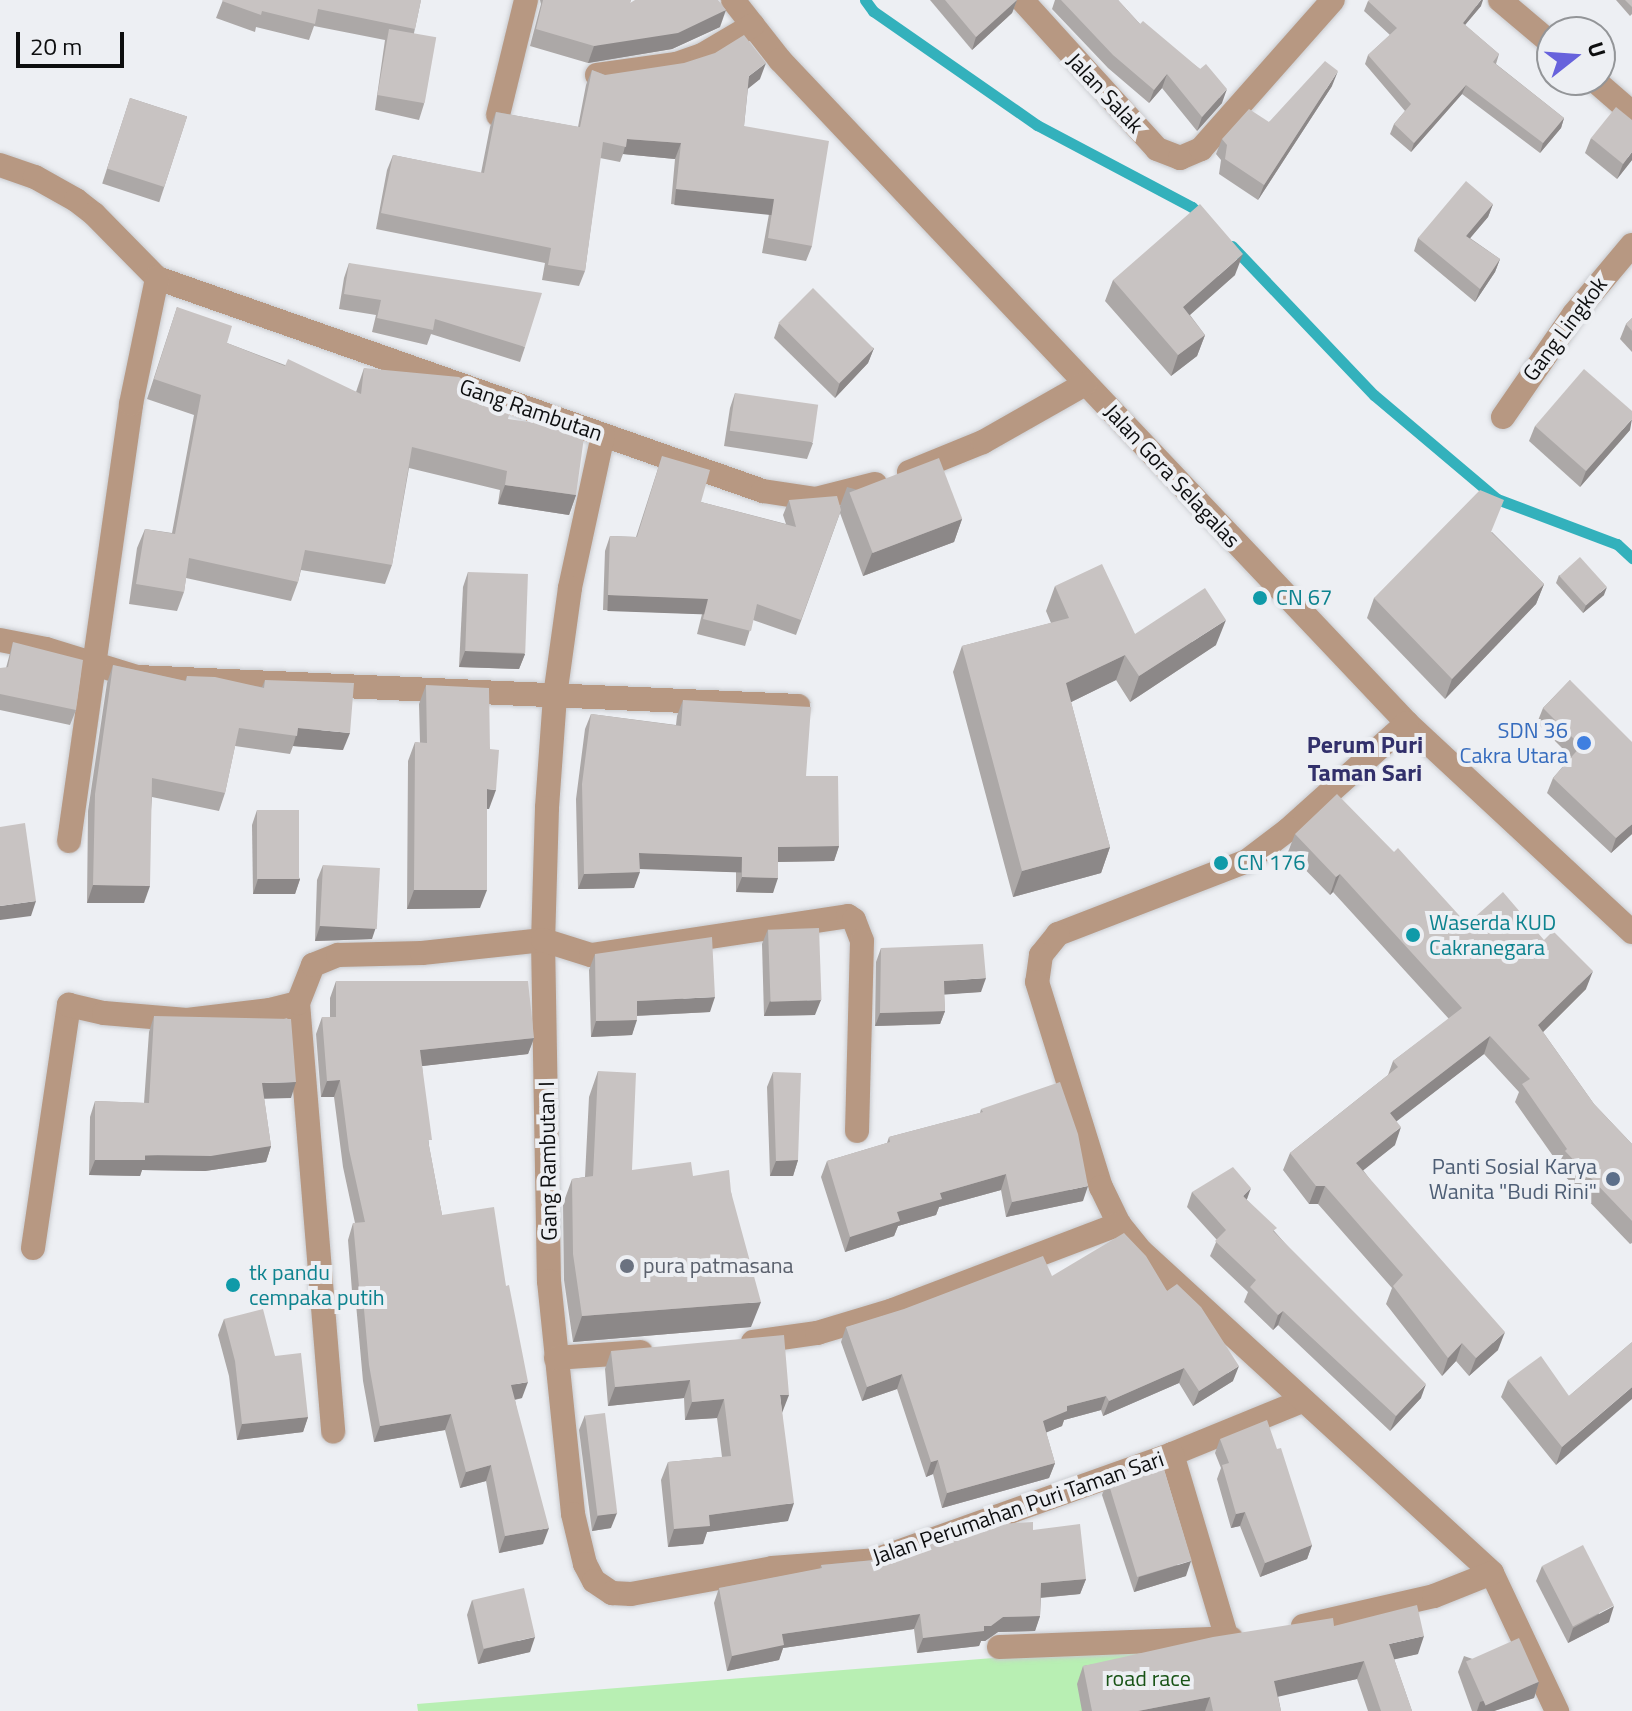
<!DOCTYPE html>
<style>
body{margin:0}
#map{position:relative;width:1632px;height:1711px;overflow:hidden;background:#edeff3;font-family:"Titillium Web",sans-serif}
div>[style]{position:absolute}
.green>*{inset:0;background:#b8efb3}
.stream>*{height:11px;margin:-5.5px;padding:0 5.5px;transform-origin:5.5px;border-radius:5.5px;background:#33b1bc}
.roads{filter:drop-shadow(0 0 2px #c9cbcf) drop-shadow(0 0 2px #c9cbcf)}
.minor>*{height:24px;margin:-12px;padding:0 12px;transform-origin:12px;border-radius:12px;background:#b79882}
.wall>*{inset:0;background:#aca8a7;transform-origin:0 0}
.shaded-wall>*{inset:0;background:#8c8888;transform-origin:0 0}
.building>*{inset:0;background:#c8c3c2;transform-origin:0 0}
.dots>*{width:22px;height:22px;translate:-50% -50%;box-sizing:border-box;border:4px solid #edeff3;border-radius:50%}
span{translate:-50% -50%;white-space:nowrap;text-align:center;line-height:1.15;-webkit-text-stroke:8px #edeff3;paint-order:stroke}
.street-label{font-size:22px;color:#0d0e0f}
.culture-label{font-size:22px;color:#0d838f}
.left{translate:0 -50%;text-align:left}
.shop-label{font-size:22px;color:#366cbe}
.right{translate:-100% -50%;text-align:right}
.service-label{font-size:22px;color:#4e5e75}
.worship-label{font-size:22px;color:#5b616d}
.park-label{font-size:22px;color:#185316}
.neighbourhood-label{font-size:24px;color:#32306b;font-weight:700}
.north{position:absolute;left:1536px;top:16px;width:80px;height:80px;box-sizing:border-box;background:#edeff3;border:2px solid #939598;border-radius:50%;rotate:73deg;font-size:22px;font-weight:700;line-height:32px;text-align:center;color:#0d0e0f}
.north::after{content:'';display:block;margin:auto;width:28px;height:36px;background:#6762dc;clip-path:polygon(50% 0,100% 100%,50% 72%,0 100%)}
.scale{position:absolute;left:16px;top:32px;width:108px;height:36px;box-sizing:border-box;border:4px solid #0d0e0f;border-top:0;padding-left:10px;font-size:24px;line-height:28px;white-space:nowrap;color:#0d0e0f;-webkit-text-stroke:6px #edeff3;paint-order:stroke}
</style>
<div id="map">
<div class="green">
<div style="clip-path:polygon(1182px 1643px,1195px 1711px,418px 1711px,417px 1704px)"></div>
</div>
<div class="stream">
<div style="left:865px;top:0;width:14px;rotate:54deg"></div>
<div style="left:873px;top:11px;width:200px;rotate:34.8deg"></div>
<div style="left:1037px;top:125px;width:175px;rotate:27.9deg"></div>
<div style="left:1192px;top:207px;width:15px;rotate:42deg"></div>
<div style="left:1232px;top:246px;width:206px;rotate:46.4deg"></div>
<div style="left:1374px;top:395px;width:161px;rotate:40.2deg"></div>
<div style="left:1497px;top:499px;width:128px;rotate:20.6deg"></div>
<div style="left:1617px;top:544px;width:21px;rotate:43deg"></div>
</div>
<div class="roads">
<div class="minor">
<div style="left:733px;top:0;width:76px;rotate:51.9deg"></div>
<div style="left:780px;top:60px;width:913px;rotate:46.6deg"></div>
<div style="left:1407px;top:723px;width:307px;rotate:42.9deg"></div>
<div style="left:1022px;top:0;width:201px;rotate:47.8deg"></div>
<div style="left:1157px;top:149px;width:25px;rotate:21deg"></div>
<div style="left:1180px;top:158px;width:23px;rotate:-23deg"></div>
<div style="left:1201px;top:149px;width:199px;rotate:-48.5deg"></div>
<div style="left:1500px;top:0;width:68px;rotate:40.2deg"></div>
<div style="left:597px;top:75px;width:80px;rotate:-7.9deg"></div>
<div style="left:676px;top:64px;width:28px;rotate:-19deg"></div>
<div style="left:702px;top:55px;width:59px;rotate:-30.5deg"></div>
<div style="left:1594px;top:80px;width:50px;rotate:41deg"></div>
<div style="left:498px;top:115px;width:118px;rotate:-76.3deg"></div>
<div style="left:0;top:165px;width:37px;rotate:19deg"></div>
<div style="left:35px;top:177px;width:47px;rotate:29.3deg"></div>
<div style="left:76px;top:200px;width:23px;rotate:38deg"></div>
<div style="left:94px;top:214px;width:90px;rotate:45.5deg"></div>
<div style="left:157px;top:278px;width:642px;rotate:19.37deg"></div>
<div style="left:763px;top:491px;width:54px;rotate:8.6deg"></div>
<div style="left:816px;top:499px;width:61px;rotate:-14.3deg"></div>
<div style="left:1503px;top:417px;width:125px;rotate:-55.4deg"></div>
<div style="left:1574px;top:314px;width:90px;rotate:-50deg"></div>
<div style="left:603px;top:435px;width:157px;rotate:102.2deg"></div>
<div style="left:570px;top:588px;width:109px;rotate:97.9deg"></div>
<div style="left:555px;top:696px;width:112px;rotate:94.1deg"></div>
<div style="left:547px;top:808px;width:132px;rotate:91.7deg"></div>
<div style="left:543px;top:940px;width:341px;rotate:89deg"></div>
<div style="left:549px;top:1281px;width:234px;rotate:84.1deg"></div>
<div style="left:573px;top:1514px;width:51px;rotate:76.5deg"></div>
<div style="left:585px;top:1564px;width:19px;rotate:62deg"></div>
<div style="left:594px;top:1581px;width:22px;rotate:34deg"></div>
<div style="left:612px;top:1593px;width:19px;rotate:3deg"></div>
<div style="left:631px;top:1594px;width:143px;rotate:-10.4deg"></div>
<div style="left:772px;top:1568px;width:103px;rotate:-4.4deg"></div>
<div style="left:875px;top:1560px;width:315px;rotate:-19.6deg"></div>
<div style="left:1172px;top:1454px;width:140px;rotate:-22.2deg"></div>
<div style="left:909px;top:472px;width:80px;rotate:-22.1deg"></div>
<div style="left:983px;top:442px;width:117px;rotate:-29.6deg"></div>
<div style="left:0;top:640px;width:47px;rotate:11.1deg"></div>
<div style="left:46px;top:649px;width:95px;rotate:17.1deg"></div>
<div style="left:137px;top:677px;width:662px;rotate:2.51deg"></div>
<div style="left:1407px;top:723px;width:159px;rotate:138.1deg"></div>
<div style="left:1289px;top:829px;width:53px;rotate:142.7deg"></div>
<div style="left:1247px;top:861px;width:203px;rotate:158.9deg"></div>
<div style="left:1058px;top:934px;width:27px;rotate:129deg"></div>
<div style="left:1041px;top:955px;width:27px;rotate:98deg"></div>
<div style="left:1037px;top:982px;width:215px;rotate:72.7deg"></div>
<div style="left:1101px;top:1187px;width:41px;rotate:64.1deg"></div>
<div style="left:1119px;top:1224px;width:35px;rotate:51deg"></div>
<div style="left:1141px;top:1251px;width:476px;rotate:42.5deg"></div>
<div style="left:1492px;top:1573px;width:153px;rotate:64.8deg"></div>
<div style="left:69px;top:841px;width:441px;rotate:-81.9deg"></div>
<div style="left:131px;top:404px;width:129px;rotate:-78.3deg"></div>
<div style="left:298px;top:1003px;width:430px;rotate:85.3deg"></div>
<div style="left:33px;top:1248px;width:246px;rotate:-81.6deg"></div>
<div style="left:69px;top:1005px;width:36px;rotate:13deg"></div>
<div style="left:104px;top:1013px;width:83px;rotate:4.8deg"></div>
<div style="left:187px;top:1020px;width:84px;rotate:-6.9deg"></div>
<div style="left:270px;top:1010px;width:29px;rotate:-14deg"></div>
<div style="left:298px;top:1003px;width:41px;rotate:-68.5deg"></div>
<div style="left:313px;top:965px;width:27px;rotate:-22deg"></div>
<div style="left:338px;top:955px;width:84px;rotate:-1.4deg"></div>
<div style="left:422px;top:953px;width:122px;rotate:-6.1deg"></div>
<div style="left:543px;top:940px;width:50px;rotate:17.4deg"></div>
<div style="left:591px;top:955px;width:260px;rotate:-8.6deg"></div>
<div style="left:848px;top:916px;width:7px;rotate:34deg"></div>
<div style="left:854px;top:920px;width:22px;rotate:69deg"></div>
<div style="left:862px;top:941px;width:190px;rotate:91.5deg"></div>
<div style="left:753px;top:1342px;width:65px;rotate:-8deg"></div>
<div style="left:817px;top:1333px;width:79px;rotate:-16.8deg"></div>
<div style="left:893px;top:1310px;width:242px;rotate:-20.8deg"></div>
<div style="left:556px;top:1358px;width:85px;rotate:-4deg"></div>
<div style="left:1172px;top:1454px;width:193px;rotate:73.4deg"></div>
<div style="left:1303px;top:1626px;width:134px;rotate:-12.9deg"></div>
<div style="left:1434px;top:1596px;width:62px;rotate:-21.6deg"></div>
<div style="left:999px;top:1647px;width:232px;rotate:-2.2deg"></div>
</div>
</div>
<div class="wall">
<div style="clip-path:polygon(223px 0,421px 0,414px 33px,424px 104px,419px 120px,375px 110px,385px 40px,314px 26px,309px 40px,256px 27px,255px 32px,216px 18px)"></div>
<div style="clip-path:polygon(540px 0,631px 0,630px 3px,720px 27px,672px 49px,588px 63px,530px 46px,541px 4px)"></div>
<div style="clip-path:polygon(930px 0,1017px 0,1012px 13px,972px 50px)"></div>
<div style="clip-path:polygon(1055px 0,1118px 0,1140px 24px,1200px 69px,1222px 103px,1197px 131px,1162px 88px,1149px 103px,1108px 68px,1052px 9px)"></div>
<div style="clip-path:polygon(1616px 0,1632px 0,1632px 14px,1630px 16px)"></div>
<div style="clip-path:polygon(1368px 1px,1481px 6px,1465px 25px,1499px 54px,1496px 64px,1564px 118px,1561px 128px,1540px 153px,1462px 94px,1411px 152px,1390px 134px,1394px 124px,1405px 111px,1365px 64px,1368px 55px,1390px 35px,1364px 11px)"></div>
<div style="clip-path:polygon(592px 70px,605px 75px,760px 79px,748px 88px,744px 126px,812px 246px,806px 261px,762px 253px,769px 214px,671px 204px,675px 159px,623px 154px,620px 162px,600px 158px,585px 271px,579px 286px,542px 280px,545px 263px,376px 229px,387px 170px,393px 155px,481px 173px,490px 127px,496px 112px,578px 127px,586px 85px)"></div>
<div style="clip-path:polygon(1332px 86px,1258px 200px,1219px 174px,1221px 160px,1216px 154px,1222px 139px,1269px 122px)"></div>
<div style="left:130px;top:98px;width:60px;height:90px;rotate:18deg"></div>
<div style="clip-path:polygon(1591px 138px,1632px 160px,1617px 179px,1585px 153px)"></div>
<div style="clip-path:polygon(1493px 204px,1488px 217px,1470px 238px,1500px 259px,1495px 272px,1475px 302px,1414px 251px,1418px 238px)"></div>
<div style="clip-path:polygon(349px 263px,525px 347px,520px 362px,431px 334px,427px 345px,372px 332px,376px 315px,339px 309px,344px 278px)"></div>
<div style="clip-path:polygon(1235px 275px,1190px 315px,1205px 335px,1197px 356px,1171px 376px,1105px 301px,1113px 280px)"></div>
<div style="clip-path:polygon(177px 307px,227px 343px,356px 392px,364px 368px,461px 396px,508px 419px,576px 495px,569px 515px,498px 504px,500px 490px,409px 468px,392px 565px,385px 584px,301px 570px,298px 582px,291px 601px,186px 578px,184px 592px,177px 611px,129px 604px,137px 548px,145px 529px,172px 533px,194px 415px,147px 399px)"></div>
<div style="clip-path:polygon(1632px 318px,1632px 352px,1620px 339px,1626px 324px)"></div>
<div style="clip-path:polygon(779px 323px,874px 348px,868px 363px,835px 398px,774px 338px)"></div>
<div style="clip-path:polygon(735px 393px,813px 443px,807px 459px,724px 446px,730px 408px)"></div>
<div style="clip-path:polygon(1535px 426px,1630px 430px,1580px 487px,1529px 441px)"></div>
<div style="clip-path:polygon(662px 456px,701px 502px,786px 524px,783px 515px,789px 500px,840px 506px,847px 487px,962px 519px,954px 542px,863px 576px,840px 513px,796px 635px,753px 620px,745px 646px,697px 634px,702px 614px,603px 610px,605px 551px,610px 536px,636px 537px)"></div>
<div style="clip-path:polygon(1492px 532px,1544px 584px,1536px 604px,1445px 699px,1367px 618px,1374px 598px)"></div>
<div style="clip-path:polygon(468px 572px,525px 654px,519px 669px,459px 667px,463px 587px)"></div>
<div style="clip-path:polygon(1559px 575px,1604px 595px,1583px 613px,1556px 583px)"></div>
<div style="clip-path:polygon(1055px 586px,1135px 634px,1216px 645px,1130px 702px,1116px 680px,1071px 702px,1110px 847px,1101px 873px,1013px 897px,953px 672px,962px 646px,1051px 623px,1046px 611px)"></div>
<div style="clip-path:polygon(13px 642px,76px 710px,70px 725px,0 710px,0 668px,6px 668px)"></div>
<div style="clip-path:polygon(113px 665px,185px 681px,187px 676px,262px 687px,265px 680px,343px 750px,293px 746px,290px 754px,235px 746px,225px 793px,219px 811px,152px 797px,144px 903px,87px 903px,88px 811px,107px 683px)"></div>
<div style="clip-path:polygon(1570px 680px,1632px 834px,1611px 853px,1547px 793px,1553px 778px,1571px 757px,1537px 723px,1543px 708px)"></div>
<div style="clip-path:polygon(426px 685px,489px 809px,487px 809px,480px 908px,407px 909px,408px 761px,415px 742px,420px 743px,419px 704px)"></div>
<div style="clip-path:polygon(683px 700px,806px 776px,839px 846px,834px 861px,778px 862px,773px 893px,736px 892px,736px 872px,640px 868px,634px 888px,578px 889px,576px 799px,585px 729px,591px 714px,676px 725px,677px 716px)"></div>
<div style="clip-path:polygon(257px 810px,300px 879px,295px 894px,253px 894px,252px 825px)"></div>
<div style="clip-path:polygon(1295px 834px,1394px 852px,1467px 924px,1586px 989px,1543px 1032px,1594px 1104px,1632px 1144px,1632px 1243px,1630px 1244px,1558px 1169px,1560px 1166px,1515px 1102px,1519px 1092px,1484px 1054px,1396px 1121px,1395px 1145px,1363px 1170px,1498px 1350px,1469px 1376px,1456px 1361px,1442px 1376px,1386px 1304px,1392px 1288px,1318px 1204px,1309px 1204px,1283px 1170px,1290px 1153px,1388px 1075px,1393px 1061px,1449px 1019px,1333px 892px,1330px 895px,1288px 852px)"></div>
<div style="clip-path:polygon(323px 865px,372px 939px,315px 941px,317px 880px)"></div>
<div style="clip-path:polygon(768px 929px,815px 1015px,764px 1016px,762px 944px)"></div>
<div style="clip-path:polygon(881px 948px,981px 992px,944px 994px,945px 1011px,940px 1024px,875px 1026px,876px 962px)"></div>
<div style="clip-path:polygon(595px 954px,710px 1012px,637px 1016px,632px 1035px,591px 1037px,589px 970px)"></div>
<div style="clip-path:polygon(336px 981px,534px 1038px,528px 1054px,422px 1066px,429px 1146px,442px 1215px,522px 1398px,515px 1400px,543px 1544px,499px 1553px,486px 1481px,460px 1488px,445px 1430px,374px 1442px,363px 1381px,356px 1304px,353px 1304px,348px 1240px,353px 1223px,355px 1223px,343px 1167px,334px 1097px,321px 1097px,316px 1034px,322px 1017px,330px 1017px,330px 998px)"></div>
<div style="clip-path:polygon(154px 1016px,291px 1098px,264px 1098px,271px 1146px,266px 1162px,205px 1171px,142px 1170px,140px 1176px,89px 1175px,90px 1117px,95px 1101px,144px 1103px,149px 1032px)"></div>
<div style="clip-path:polygon(598px 1071px,632px 1170px,693px 1176px,731px 1192px,751px 1327px,573px 1342px,564px 1280px,563px 1204px,572px 1179px,585px 1177px,589px 1097px)"></div>
<div style="clip-path:polygon(773px 1072px,798px 1160px,793px 1176px,770px 1176px,767px 1087px)"></div>
<div style="clip-path:polygon(981px 1109px,1083px 1201px,1006px 1217px,1001px 1190px,939px 1207px,936px 1215px,898px 1226px,894px 1236px,845px 1252px,821px 1177px,827px 1161px,887px 1143px,889px 1137px,980px 1113px)"></div>
<div style="clip-path:polygon(1192px 1192px,1247px 1200px,1421px 1398px,1390px 1431px,1278px 1325px,1273px 1330px,1244px 1302px,1248px 1292px,1210px 1256px,1217px 1240px,1187px 1207px)"></div>
<div style="clip-path:polygon(1052px 1276px,1167px 1291px,1233px 1381px,1193px 1406px,1179px 1383px,1103px 1416px,1101px 1410px,1064px 1420px,1062px 1426px,1046px 1432px,1055px 1463px,1049px 1478px,942px 1508px,933px 1474px,926px 1477px,897px 1389px,862px 1401px,841px 1342px,846px 1327px)"></div>
<div style="clip-path:polygon(224px 1319px,275px 1356px,308px 1417px,303px 1432px,237px 1440px,229px 1376px,218px 1335px)"></div>
<div style="clip-path:polygon(1632px 1342px,1556px 1465px,1501px 1397px,1508px 1380px,1569px 1396px)"></div>
<div style="clip-path:polygon(611px 1351px,782px 1413px,788px 1521px,707px 1532px,703px 1544px,668px 1547px,661px 1480px,668px 1462px,722px 1457px,717px 1418px,685px 1420px,684px 1398px,608px 1406px,605px 1369px)"></div>
<div style="clip-path:polygon(585px 1415px,611px 1528px,592px 1531px,579px 1430px)"></div>
<div style="clip-path:polygon(1220px 1439px,1312px 1545px,1307px 1559px,1260px 1577px,1240px 1526px,1231px 1528px,1217px 1479px,1221px 1468px,1215px 1453px)"></div>
<div style="clip-path:polygon(1108px 1480px,1186px 1576px,1134px 1592px,1102px 1495px)"></div>
<div style="clip-path:polygon(1033px 1530px,1086px 1579px,1080px 1594px,1041px 1598px,1040px 1616px,1035px 1631px,998px 1632px,985px 1641px,981px 1641px,979px 1646px,917px 1653px,914px 1629px,783px 1648px,779px 1660px,727px 1671px,714px 1603px,719px 1588px,820px 1569px,821px 1565px,885px 1559px)"></div>
<div style="clip-path:polygon(1542px 1566px,1609px 1622px,1568px 1643px,1536px 1581px)"></div>
<div style="clip-path:polygon(472px 1600px,530px 1652px,478px 1664px,467px 1615px)"></div>
<div style="clip-path:polygon(1334px 1626px,1418px 1654px,1394px 1659px,1412px 1711px,1368px 1711px,1357px 1679px,1278px 1696px,1281px 1711px,1082px 1711px,1077px 1684px,1083px 1666px)"></div>
<div style="clip-path:polygon(1464px 1656px,1539px 1682px,1534px 1698px,1494px 1711px,1472px 1711px,1458px 1672px)"></div>
</div>
<div class="shaded-wall">
<div style="clip-path:polygon(1017px 0,1012px 13px,972px 50px,976px 37px)"></div>
<div style="clip-path:polygon(1481px 0,1483px 0,1481px 6px,1459px 32px,1463px 23px)"></div>
<div style="clip-path:polygon(726px 10px,720px 27px,672px 49px,588px 63px,594px 46px)"></div>
<div style="clip-path:polygon(766px 63px,760px 79px,744px 92px,749px 76px)"></div>
<div style="clip-path:polygon(1338px 71px,1332px 86px,1258px 200px,1264px 185px)"></div>
<div style="clip-path:polygon(1167px 74px,1162px 88px,1149px 103px,1154px 90px)"></div>
<div style="clip-path:polygon(1466px 85px,1462px 94px,1411px 152px,1414px 143px)"></div>
<div style="clip-path:polygon(1227px 89px,1222px 103px,1197px 131px,1202px 117px)"></div>
<div style="clip-path:polygon(1564px 118px,1561px 128px,1540px 153px,1543px 143px)"></div>
<div style="clip-path:polygon(627px 139px,681px 143px,675px 159px,623px 154px)"></div>
<div style="clip-path:polygon(1632px 152px,1632px 160px,1617px 179px,1623px 164px)"></div>
<div style="left:676px;top:189px;width:99px;height:16px;rotate:6deg"></div>
<div style="clip-path:polygon(1493px 204px,1488px 217px,1461px 249px,1466px 236px)"></div>
<div style="clip-path:polygon(1243px 254px,1235px 275px,1175px 328px,1183px 307px)"></div>
<div style="clip-path:polygon(1500px 259px,1495px 272px,1475px 302px,1480px 289px)"></div>
<div style="clip-path:polygon(1205px 335px,1197px 356px,1171px 376px,1178px 355px)"></div>
<div style="clip-path:polygon(874px 348px,868px 363px,835px 398px,840px 382px)"></div>
<div style="clip-path:polygon(1632px 419px,1630px 430px,1580px 487px,1586px 471px)"></div>
<div style="clip-path:polygon(505px 485px,576px 495px,569px 515px,498px 504px)"></div>
<div style="clip-path:polygon(962px 519px,954px 542px,863px 576px,872px 553px)"></div>
<div style="clip-path:polygon(1544px 584px,1536px 604px,1445px 699px,1452px 679px)"></div>
<div style="clip-path:polygon(1607px 587px,1604px 595px,1583px 613px,1586px 605px)"></div>
<div style="left:608px;top:595px;width:100px;height:16px;rotate:2deg"></div>
<div style="clip-path:polygon(1226px 620px,1216px 645px,1130px 702px,1139px 676px)"></div>
<div style="clip-path:polygon(465px 651px,525px 654px,519px 669px,459px 667px)"></div>
<div style="clip-path:polygon(1125px 655px,1116px 680px,1057px 709px,1066px 683px)"></div>
<div style="clip-path:polygon(298px 728px,350px 733px,343px 750px,293px 746px)"></div>
<div style="clip-path:polygon(487px 789px,496px 790px,489px 809px,480px 808px)"></div>
<div style="clip-path:polygon(1632px 824px,1632px 834px,1611px 853px,1616px 838px)"></div>
<div style="clip-path:polygon(839px 846px,834px 861px,773px 862px,778px 847px)"></div>
<div style="clip-path:polygon(1110px 847px,1101px 873px,1013px 897px,1022px 871px)"></div>
<div style="left:639px;top:853px;width:103px;height:16px;rotate:2deg"></div>
<div style="clip-path:polygon(640px 872px,634px 888px,578px 889px,584px 874px)"></div>
<div style="clip-path:polygon(1340px 874px,1333px 892px,1330px 895px,1336px 877px)"></div>
<div style="clip-path:polygon(742px 877px,778px 878px,773px 893px,736px 892px)"></div>
<div style="clip-path:polygon(258px 879px,300px 879px,295px 894px,253px 894px)"></div>
<div style="clip-path:polygon(93px 885px,150px 886px,144px 903px,87px 903px)"></div>
<div style="clip-path:polygon(414px 890px,487px 890px,480px 908px,407px 909px)"></div>
<div style="clip-path:polygon(36px 901px,31px 916px,0 920px,0 906px)"></div>
<div style="clip-path:polygon(377px 924px,372px 939px,315px 941px,320px 926px)"></div>
<div style="clip-path:polygon(1593px 971px,1586px 989px,1532px 1043px,1538px 1025px)"></div>
<div style="clip-path:polygon(986px 978px,981px 992px,939px 995px,944px 981px)"></div>
<div style="clip-path:polygon(715px 997px,710px 1012px,631px 1016px,637px 1001px)"></div>
<div style="clip-path:polygon(821px 1000px,815px 1015px,764px 1016px,770px 1001px)"></div>
<div style="clip-path:polygon(945px 1011px,940px 1024px,875px 1026px,880px 1013px)"></div>
<div style="clip-path:polygon(637px 1020px,632px 1035px,591px 1037px,596px 1021px)"></div>
<div style="clip-path:polygon(1490px 1036px,1484px 1054px,1384px 1131px,1390px 1113px)"></div>
<div style="clip-path:polygon(534px 1038px,528px 1054px,414px 1067px,420px 1050px)"></div>
<div style="clip-path:polygon(340px 1080px,334px 1097px,321px 1097px,327px 1081px)"></div>
<div style="clip-path:polygon(296px 1082px,291px 1098px,256px 1099px,262px 1083px)"></div>
<div style="clip-path:polygon(1401px 1127px,1395px 1145px,1350px 1181px,1356px 1163px)"></div>
<div style="clip-path:polygon(271px 1146px,266px 1162px,205px 1171px,142px 1170px,140px 1176px,89px 1175px,95px 1160px)"></div>
<div style="clip-path:polygon(798px 1160px,793px 1176px,770px 1176px,776px 1161px)"></div>
<div style="clip-path:polygon(1006px 1174px,1001px 1190px,939px 1207px,936px 1215px,898px 1226px,894px 1236px,845px 1252px,850px 1237px,897px 1212px,940px 1193px)"></div>
<div style="clip-path:polygon(1088px 1186px,1083px 1201px,1006px 1217px,1012px 1202px)"></div>
<div style="clip-path:polygon(1316px 1186px,1325px 1186px,1318px 1204px,1309px 1204px)"></div>
<div style="clip-path:polygon(1251px 1188px,1246px 1202px,1243px 1196px)"></div>
<div style="left:359px;top:1287px;width:3px;height:18px"></div>
<div style="clip-path:polygon(761px 1302px,751px 1327px,573px 1342px,582px 1316px)"></div>
<div style="clip-path:polygon(1283px 1311px,1278px 1325px,1273px 1330px,1278px 1315px)"></div>
<div style="clip-path:polygon(1505px 1332px,1498px 1350px,1469px 1376px,1476px 1358px)"></div>
<div style="clip-path:polygon(1462px 1343px,1456px 1361px,1442px 1376px,1448px 1358px)"></div>
<div style="clip-path:polygon(1239px 1366px,1233px 1381px,1193px 1406px,1199px 1391px)"></div>
<div style="clip-path:polygon(1184px 1368px,1179px 1383px,1103px 1416px,1109px 1401px)"></div>
<div style="clip-path:polygon(902px 1374px,897px 1389px,862px 1401px,867px 1387px)"></div>
<div style="clip-path:polygon(690px 1380px,684px 1398px,608px 1406px,615px 1387px)"></div>
<div style="clip-path:polygon(528px 1382px,522px 1398px,506px 1401px,511px 1385px)"></div>
<div style="clip-path:polygon(1426px 1384px,1421px 1398px,1390px 1431px,1396px 1416px)"></div>
<div style="clip-path:polygon(1632px 1387px,1632px 1399px,1556px 1465px,1562px 1447px)"></div>
<div style="clip-path:polygon(780px 1395px,789px 1395px,782px 1413px)"></div>
<div style="clip-path:polygon(1106px 1396px,1101px 1410px,1064px 1420px,1062px 1426px,1038px 1436px,1043px 1421px,1067px 1406px)"></div>
<div style="clip-path:polygon(724px 1399px,717px 1418px,685px 1420px,692px 1402px)"></div>
<div style="clip-path:polygon(451px 1414px,445px 1430px,374px 1442px,380px 1426px)"></div>
<div style="clip-path:polygon(308px 1417px,303px 1432px,237px 1440px,242px 1424px)"></div>
<div style="clip-path:polygon(938px 1460px,933px 1474px,926px 1477px,931px 1462px)"></div>
<div style="clip-path:polygon(1055px 1463px,1049px 1478px,942px 1508px,947px 1493px)"></div>
<div style="clip-path:polygon(491px 1465px,486px 1481px,460px 1488px,466px 1472px)"></div>
<div style="clip-path:polygon(794px 1503px,788px 1521px,707px 1532px,703px 1544px,668px 1547px,674px 1529px,709px 1515px)"></div>
<div style="clip-path:polygon(1245px 1512px,1240px 1526px,1231px 1528px,1236px 1514px)"></div>
<div style="clip-path:polygon(617px 1513px,611px 1528px,592px 1531px,598px 1515px)"></div>
<div style="clip-path:polygon(549px 1528px,543px 1544px,499px 1553px,505px 1536px)"></div>
<div style="clip-path:polygon(1312px 1545px,1307px 1559px,1260px 1577px,1265px 1563px)"></div>
<div style="clip-path:polygon(1191px 1561px,1186px 1576px,1134px 1592px,1139px 1577px)"></div>
<div style="clip-path:polygon(1086px 1579px,1080px 1594px,1036px 1598px,1041px 1583px)"></div>
<div style="clip-path:polygon(1614px 1606px,1609px 1622px,1568px 1643px,1573px 1628px)"></div>
<div style="clip-path:polygon(920px 1614px,914px 1629px,783px 1648px,779px 1660px,727px 1671px,732px 1656px,782px 1634px)"></div>
<div style="clip-path:polygon(1040px 1616px,1035px 1631px,998px 1632px,985px 1641px,981px 1641px,979px 1646px,917px 1653px,923px 1638px,984px 1626px,1003px 1617px)"></div>
<div style="clip-path:polygon(1424px 1636px,1418px 1654px,1383px 1662px,1389px 1644px)"></div>
<div style="clip-path:polygon(535px 1637px,530px 1652px,478px 1664px,484px 1649px)"></div>
<div style="clip-path:polygon(1364px 1661px,1357px 1679px,1268px 1699px,1274px 1681px)"></div>
<div style="clip-path:polygon(1539px 1682px,1534px 1698px,1494px 1711px,1477px 1711px,1480px 1702px)"></div>
<div style="clip-path:polygon(1210px 1697px,1205px 1711px,1138px 1711px)"></div>
</div>
<div class="building">
<div style="clip-path:polygon(223px 0,421px 0,415px 29px,318px 9px,315px 24px,262px 11px,261px 15px,222px 1px)"></div>
<div style="clip-path:polygon(543px 0,631px 0,630px 3px,635px 0,718px 0,726px 10px,678px 33px,594px 46px,536px 29px)"></div>
<div style="clip-path:polygon(945px 0,1017px 0,976px 37px)"></div>
<div style="clip-path:polygon(1061px 0,1118px 0,1140px 24px,1143px 21px,1200px 69px,1206px 64px,1227px 89px,1202px 117px,1167px 74px,1154px 90px,1113px 55px)"></div>
<div style="clip-path:polygon(1369px 0,1481px 0,1463px 23px,1499px 54px,1493px 62px,1564px 118px,1543px 143px,1466px 85px,1414px 143px,1394px 124px,1411px 104px,1368px 55px,1397px 28px,1368px 1px)"></div>
<div style="clip-path:polygon(1625px 0,1632px 0,1632px 7px)"></div>
<div style="left:389px;top:29px;width:48px;height:67px;rotate:10deg"></div>
<div style="clip-path:polygon(744px 35px,766px 63px,749px 76px,744px 126px,829px 141px,812px 246px,768px 238px,774px 199px,676px 189px,681px 143px,627px 139px,626px 147px,603px 142px,585px 271px,548px 265px,551px 248px,381px 213px,393px 155px,484px 173px,496px 112px,580px 127px,592px 70px,605px 75px,684px 63px,715px 53px)"></div>
<div style="clip-path:polygon(1325px 61px,1338px 71px,1264px 185px,1225px 159px,1227px 145px,1222px 139px,1249px 109px,1269px 122px)"></div>
<div style="left:130px;top:98px;width:60px;height:74px;rotate:18deg"></div>
<div style="clip-path:polygon(1616px 107px,1632px 120px,1632px 152px,1623px 164px,1591px 138px)"></div>
<div style="clip-path:polygon(1466px 181px,1493px 204px,1466px 236px,1500px 259px,1480px 289px,1418px 238px)"></div>
<div style="clip-path:polygon(1200px 204px,1243px 254px,1183px 307px,1205px 335px,1178px 355px,1113px 280px)"></div>
<div style="clip-path:polygon(349px 263px,542px 293px,525px 347px,435px 319px,433px 330px,377px 318px,381px 300px,344px 294px)"></div>
<div style="left:813px;top:288px;width:86px;height:49px;rotate:45deg"></div>
<div style="clip-path:polygon(177px 307px,232px 326px,227px 343px,285px 366px,288px 359px,361px 394px,364px 368px,459px 377px,462px 379px,461px 396px,511px 407px,508px 419px,585px 430px,576px 495px,505px 485px,507px 471px,412px 447px,392px 565px,305px 550px,298px 582px,189px 558px,184px 592px,136px 584px,145px 529px,175px 534px,201px 395px,154px 379px)"></div>
<div style="clip-path:polygon(1632px 318px,1632px 331px,1626px 324px)"></div>
<div style="clip-path:polygon(1584px 369px,1632px 411px,1632px 419px,1586px 471px,1535px 426px)"></div>
<div style="left:735px;top:393px;width:84px;height:38px;rotate:8deg"></div>
<div style="clip-path:polygon(662px 456px,710px 470px,701px 502px,796px 527px,789px 500px,837px 496px,841px 510px,801px 620px,757px 604px,751px 631px,703px 619px,708px 599px,608px 595px,610px 536px,637px 537px)"></div>
<div style="left:939px;top:458px;width:65px;height:96px;rotate:69deg"></div>
<div style="clip-path:polygon(1480px 490px,1504px 500px,1491px 532px,1544px 584px,1452px 679px,1374px 598px)"></div>
<div style="left:1580px;top:557px;width:40px;height:28px;rotate:48deg"></div>
<div style="clip-path:polygon(1102px 564px,1135px 634px,1205px 588px,1226px 620px,1139px 676px,1125px 655px,1066px 683px,1110px 847px,1022px 871px,962px 646px,1069px 618px,1055px 586px)"></div>
<div style="left:468px;top:572px;width:60px;height:79px;rotate:2deg"></div>
<div style="clip-path:polygon(13px 642px,83px 660px,76px 710px,0 694px,0 668px,8px 667px)"></div>
<div style="clip-path:polygon(113px 665px,186px 681px,187px 676px,215px 677px,264px 688px,265px 680px,354px 683px,350px 733px,298px 728px,297px 736px,239px 728px,225px 793px,152px 778px,150px 886px,93px 885px,95px 794px)"></div>
<div style="clip-path:polygon(1570px 680px,1632px 742px,1632px 824px,1616px 838px,1553px 778px,1581px 746px,1543px 708px)"></div>
<div style="clip-path:polygon(426px 685px,489px 688px,490px 749px,499px 750px,496px 790px,487px 789px,487px 890px,414px 890px,415px 742px,427px 743px)"></div>
<div style="clip-path:polygon(683px 700px,811px 707px,806px 776px,838px 776px,839px 846px,778px 847px,778px 878px,742px 877px,742px 857px,639px 853px,640px 872px,584px 874px,582px 784px,591px 714px,681px 726px)"></div>
<div style="clip-path:polygon(1337px 794px,1394px 852px,1398px 848px,1467px 924px,1503px 892px,1544px 940px,1553px 931px,1593px 971px,1538px 1025px,1594px 1104px,1632px 1144px,1632px 1221px,1565px 1151px,1567px 1149px,1522px 1084px,1530px 1079px,1490px 1036px,1390px 1113px,1401px 1127px,1356px 1163px,1505px 1332px,1476px 1358px,1462px 1343px,1448px 1358px,1393px 1286px,1403px 1275px,1325px 1186px,1316px 1186px,1290px 1153px,1398px 1067px,1393px 1061px,1462px 1008px,1340px 874px,1336px 877px,1295px 834px)"></div>
<div style="left:257px;top:810px;width:42px;height:69px"></div>
<div style="clip-path:polygon(25px 823px,36px 901px,0 906px,0 827px)"></div>
<div style="left:323px;top:865px;width:57px;height:61px;rotate:3deg"></div>
<div style="left:819px;top:928px;width:72px;height:51px;rotate:88deg"></div>
<div style="clip-path:polygon(712px 937px,715px 997px,637px 1001px,637px 1020px,596px 1021px,595px 954px)"></div>
<div style="clip-path:polygon(983px 944px,986px 978px,944px 981px,945px 1011px,880px 1013px,881px 948px)"></div>
<div style="clip-path:polygon(336px 981px,528px 981px,534px 1038px,420px 1050px,432px 1140px,428px 1140px,442px 1215px,494px 1207px,506px 1286px,509px 1285px,528px 1382px,511px 1385px,549px 1528px,505px 1536px,491px 1465px,466px 1472px,451px 1414px,380px 1426px,369px 1365px,362px 1287px,359px 1287px,353px 1223px,365px 1222px,349px 1150px,340px 1080px,327px 1081px,322px 1017px,336px 1017px)"></div>
<div style="clip-path:polygon(154px 1016px,291px 1019px,296px 1082px,262px 1083px,271px 1146px,211px 1156px,145px 1155px,145px 1160px,95px 1160px,95px 1101px,149px 1103px)"></div>
<div style="clip-path:polygon(598px 1071px,636px 1073px,632px 1170px,691px 1162px,693px 1176px,729px 1170px,731px 1192px,761px 1302px,582px 1316px,573px 1254px,572px 1179px,593px 1176px)"></div>
<div style="clip-path:polygon(773px 1072px,801px 1073px,798px 1160px,776px 1161px)"></div>
<div style="clip-path:polygon(1060px 1082px,1078px 1134px,1088px 1186px,1012px 1202px,1006px 1174px,940px 1193px,942px 1199px,897px 1212px,900px 1221px,850px 1237px,827px 1161px,890px 1142px,889px 1137px,983px 1112px,981px 1109px)"></div>
<div style="clip-path:polygon(1233px 1167px,1251px 1188px,1243px 1196px,1277px 1228px,1273px 1231px,1426px 1384px,1396px 1416px,1283px 1311px,1278px 1315px,1250px 1287px,1256px 1280px,1215px 1241px,1226px 1230px,1192px 1192px)"></div>
<div style="clip-path:polygon(1124px 1233px,1146px 1256px,1167px 1291px,1177px 1284px,1201px 1307px,1239px 1366px,1199px 1391px,1184px 1368px,1109px 1401px,1106px 1396px,1067px 1406px,1067px 1411px,1043px 1421px,1055px 1463px,947px 1493px,938px 1460px,931px 1462px,902px 1374px,867px 1387px,846px 1327px,904px 1309px,1043px 1256px,1052px 1276px)"></div>
<div style="clip-path:polygon(263px 1309px,275px 1356px,301px 1353px,308px 1417px,242px 1424px,235px 1361px,224px 1319px)"></div>
<div style="clip-path:polygon(784px 1335px,789px 1395px,780px 1395px,794px 1503px,709px 1515px,710px 1526px,674px 1529px,668px 1462px,731px 1456px,724px 1399px,692px 1402px,690px 1380px,615px 1387px,611px 1351px)"></div>
<div style="clip-path:polygon(1632px 1342px,1632px 1387px,1562px 1447px,1508px 1380px,1541px 1356px,1569px 1396px)"></div>
<div style="left:605px;top:1413px;width:101px;height:20px;rotate:83deg"></div>
<div style="clip-path:polygon(1267px 1420px,1277px 1449px,1281px 1448px,1312px 1545px,1265px 1563px,1245px 1512px,1236px 1514px,1222px 1465px,1229px 1463px,1220px 1439px)"></div>
<div style="left:1161px;top:1460px;width:105px;height:57px;rotate:73deg"></div>
<div style="clip-path:polygon(1033px 1522px,1033px 1530px,1080px 1524px,1086px 1579px,1041px 1583px,1040px 1616px,1003px 1617px,991px 1626px,984px 1626px,984px 1631px,923px 1638px,920px 1614px,782px 1634px,784px 1645px,732px 1656px,719px 1588px,822px 1568px,821px 1565px,885px 1559px,981px 1525px)"></div>
<div style="left:1583px;top:1545px;width:68px;height:46px;rotate:63deg"></div>
<div style="left:524px;top:1588px;width:50px;height:53px;rotate:77deg"></div>
<div style="clip-path:polygon(1417px 1605px,1424px 1636px,1389px 1644px,1412px 1711px,1381px 1711px,1364px 1661px,1274px 1681px,1281px 1711px,1213px 1711px,1210px 1697px,1138px 1711px,1092px 1711px,1083px 1666px,1213px 1637px,1333px 1618px,1334px 1626px)"></div>
<div style="left:1519px;top:1638px;width:48px;height:58px;rotate:66deg"></div>
</div>
<div class="dots">
<div style="left:1260px;top:598px;background:#0f9aa8"></div>
<div style="left:1584px;top:743px;background:#3f7fe0"></div>
<div style="left:1221px;top:863px;background:#0f9aa8"></div>
<div style="left:1413px;top:935px;background:#0f9aa8"></div>
<div style="left:1613px;top:1179px;background:#5c6f8a"></div>
<div style="left:627px;top:1266px;background:#6b7280"></div>
<div style="left:233px;top:1285px;background:#0f9aa8"></div>
</div>
<div class="street-label">
<span style="left:1105px;top:93px;rotate:47deg">Jalan Salak</span>
<span style="left:1565px;top:329px;rotate:-53deg">Gang Lingkok</span>
<span style="left:531px;top:410px;rotate:19deg">Gang Rambutan</span>
<span style="left:1172px;top:476px;rotate:47deg">Jalan Gora Selagalas</span>
<span style="left:548px;top:1161px;rotate:-91deg">Gang Rambutan I</span>
<span style="left:1018px;top:1508px;rotate:-19deg">Jalan Perumahan Puri Taman Sari</span>
</div>
<div class="culture-label">
<span class="left" style="left:1276px;top:598px">CN 67</span>
<span class="left" style="left:1237px;top:863px">CN 176</span>
<span class="left" style="left:1429px;top:935px">Waserda KUD<br>Cakranegara</span>
<span class="left" style="left:249px;top:1285px">tk pandu<br>cempaka putih</span>
</div>
<div class="shop-label">
<span class="right" style="left:1568px;top:743px">SDN 36<br>Cakra Utara</span>
</div>
<div class="service-label">
<span class="right" style="left:1597px;top:1179px">Panti Sosial Karya<br>Wanita "Budi Rini"</span>
</div>
<div class="worship-label">
<span class="left" style="left:643px;top:1266px">pura patmasana</span>
</div>
<div class="park-label">
<span style="left:1148px;top:1679px">road race</span>
</div>
<div class="neighbourhood-label">
<span style="left:1365px;top:759px">Perum Puri<br>Taman Sari</span>
</div>
<div class="north">U</div>
<div class="scale">20 m</div>
</div>
